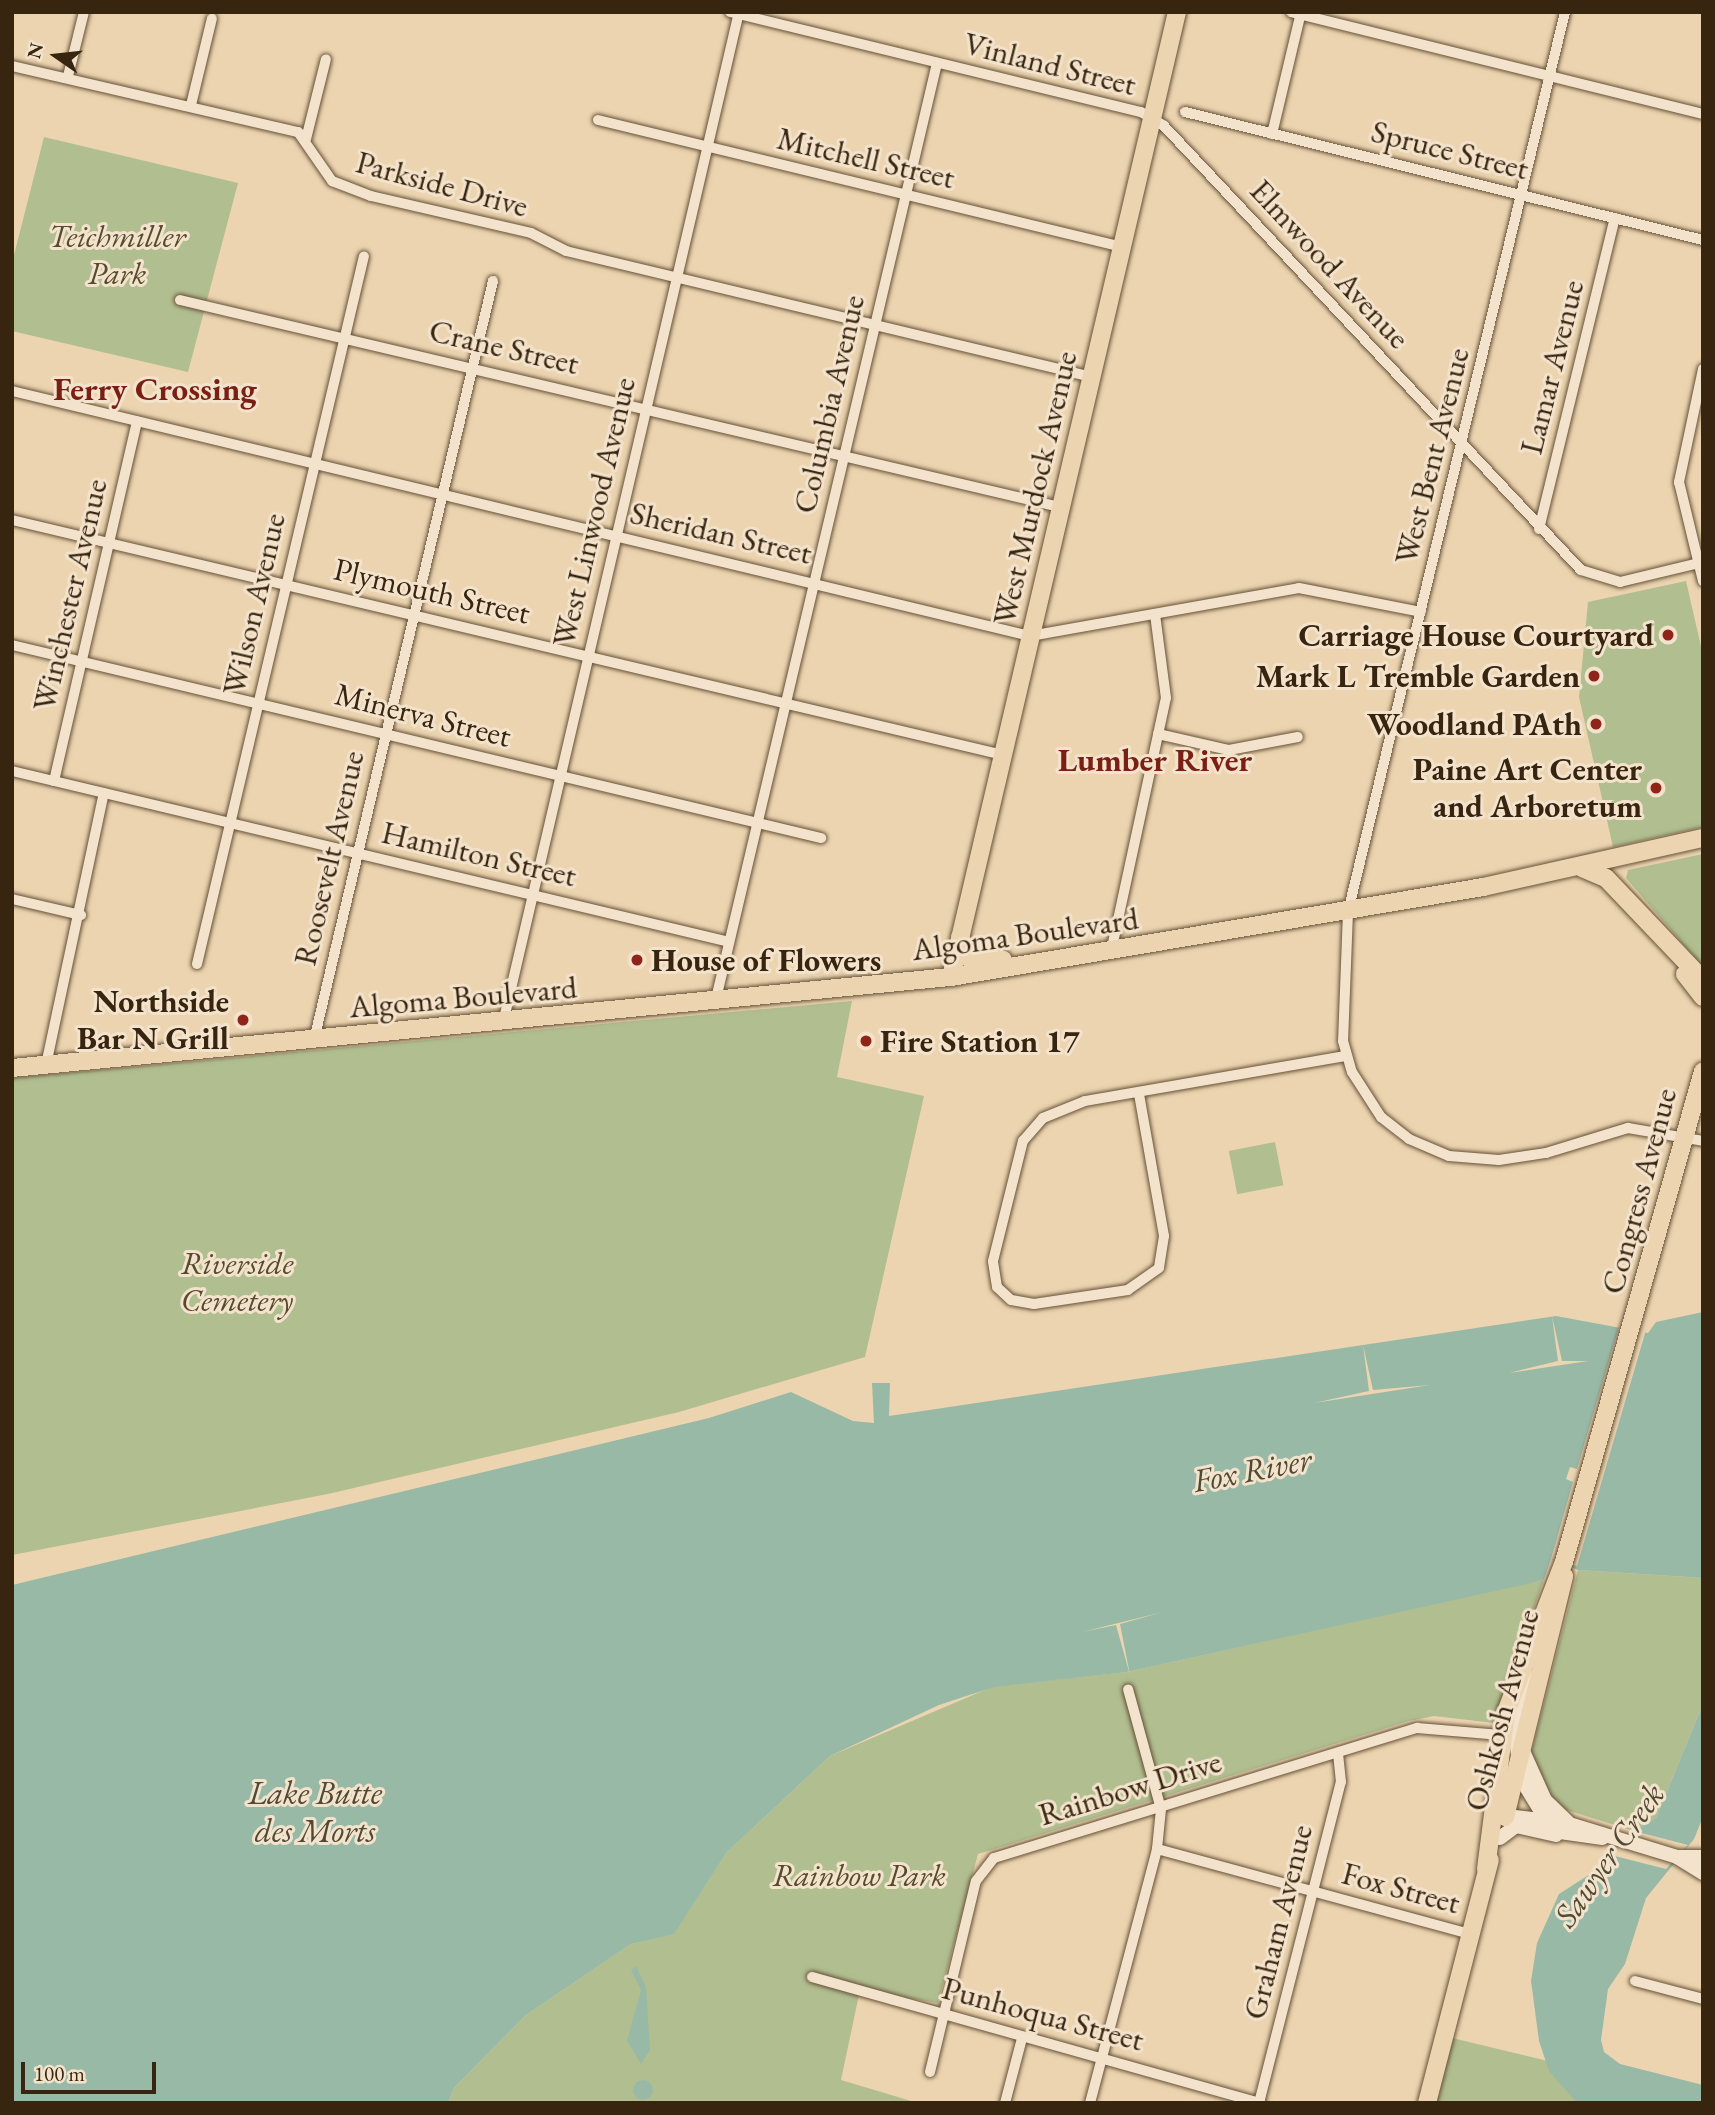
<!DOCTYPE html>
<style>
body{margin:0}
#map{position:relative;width:1715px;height:2115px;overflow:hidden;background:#ecd4b0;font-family:"EB Garamond",serif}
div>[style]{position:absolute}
.green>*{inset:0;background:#b1be90;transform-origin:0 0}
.water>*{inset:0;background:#99b9a7}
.round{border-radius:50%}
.pier>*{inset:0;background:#ecd4b0}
.roads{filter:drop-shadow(0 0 2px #655137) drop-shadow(0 0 2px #655137)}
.minor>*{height:10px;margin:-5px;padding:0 5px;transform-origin:5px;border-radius:5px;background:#f3e3cc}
.tertiary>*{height:14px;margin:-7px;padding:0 7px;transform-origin:7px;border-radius:7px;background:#f3e3cc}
.primary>*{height:18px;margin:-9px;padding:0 9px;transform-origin:9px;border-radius:9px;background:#ecd4b0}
.dots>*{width:19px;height:19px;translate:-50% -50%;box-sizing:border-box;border:4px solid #f3e3cc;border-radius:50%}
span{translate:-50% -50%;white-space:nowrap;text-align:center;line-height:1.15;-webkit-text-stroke:6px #f3e3cc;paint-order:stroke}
.street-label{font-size:32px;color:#38250f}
.park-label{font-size:32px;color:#564b2f;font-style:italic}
.poi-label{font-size:32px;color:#38250f;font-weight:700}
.right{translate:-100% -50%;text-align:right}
.left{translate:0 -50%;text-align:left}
.neighbourhood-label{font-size:33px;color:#7a1f14;font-weight:700}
.water-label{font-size:33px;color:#504a35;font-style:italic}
.frame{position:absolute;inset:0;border:14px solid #38250f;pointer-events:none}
.north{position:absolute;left:21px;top:21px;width:70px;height:70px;-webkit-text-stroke:5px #f3e3cc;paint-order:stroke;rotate:284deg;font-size:19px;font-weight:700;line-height:28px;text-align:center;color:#38250f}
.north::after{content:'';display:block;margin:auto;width:24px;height:32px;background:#38250f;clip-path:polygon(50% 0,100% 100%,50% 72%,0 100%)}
.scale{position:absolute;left:21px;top:2062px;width:135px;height:32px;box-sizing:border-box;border:4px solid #38250f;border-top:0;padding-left:9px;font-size:21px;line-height:24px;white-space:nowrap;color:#38250f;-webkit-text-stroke:5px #f3e3cc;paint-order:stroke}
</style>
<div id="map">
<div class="green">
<div style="clip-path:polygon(44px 137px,238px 183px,188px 372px,12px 331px,12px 263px)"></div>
<div style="clip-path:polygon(1686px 581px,1703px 655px,1703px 827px,1613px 847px,1579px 697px,1588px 602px)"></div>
<div style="clip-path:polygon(1703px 854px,1703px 967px,1626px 878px,1628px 870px)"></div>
<div style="clip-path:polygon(852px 1001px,837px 1077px,924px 1096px,865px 1357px,679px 1412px,328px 1494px,12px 1555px,12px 1078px)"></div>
<div style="left:1275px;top:1142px;width:44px;height:47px;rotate:79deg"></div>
<div style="clip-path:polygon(1578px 1570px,1703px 1578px,1703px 1704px,1656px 1818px,1634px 1831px,1557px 1807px,1531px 1754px)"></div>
<div style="clip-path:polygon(1544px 1579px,1494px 1723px,1434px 1716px,1409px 1721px,978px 1854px,938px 2003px,860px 1990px,841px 2080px,918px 2103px,448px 2103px,454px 2088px,526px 2015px,631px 1944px,674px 1933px,727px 1852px,830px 1756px,994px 1686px,1127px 1672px)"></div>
<div style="clip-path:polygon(1444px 2036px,1548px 2061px,1577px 2103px,1427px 2103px)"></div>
</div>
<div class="water">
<div style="clip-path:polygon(1703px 1312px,1703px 1578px,1578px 1570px,1551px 1559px,1544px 1579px,1527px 1584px,1127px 1672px,994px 1687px,939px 1705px,830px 1756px,727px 1852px,674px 1934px,631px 1944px,526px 2015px,454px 2088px,448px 2103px,12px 2103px,12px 1585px,709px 1418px,791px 1392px,853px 1421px,874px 1423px,872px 1383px,890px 1383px,889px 1416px,1556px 1316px,1648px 1333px,1656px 1322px)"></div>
<div style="clip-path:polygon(1703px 1704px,1703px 1817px,1694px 1839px,1646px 1898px,1625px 1964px,1608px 1989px,1601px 2040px,1604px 2052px,1620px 2064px,1703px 2085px,1703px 2103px,1577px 2103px,1549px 2071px,1539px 2041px,1531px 1981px,1537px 1943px,1559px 1894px,1609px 1862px,1634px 1831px,1656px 1818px)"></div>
<div style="clip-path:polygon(636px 1966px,646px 1987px,650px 2050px,641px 2064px,627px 2041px,641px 1990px,631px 1970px)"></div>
<div class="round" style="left:633px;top:2080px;width:20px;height:20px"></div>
</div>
<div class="pier">
<div style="clip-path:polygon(1552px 1316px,1562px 1361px,1588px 1361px,1509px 1373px,1558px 1361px)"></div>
<div style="clip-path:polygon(1619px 1327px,1646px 1330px,1577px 1566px,1551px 1559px,1573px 1482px,1566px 1479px,1570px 1467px,1577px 1469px)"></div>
<div style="clip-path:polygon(1363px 1345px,1373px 1390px,1430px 1385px,1314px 1403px,1369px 1391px)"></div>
<div style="clip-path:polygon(1163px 1612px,1120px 1624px,1130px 1675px,1116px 1625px,1082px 1632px)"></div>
<div style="clip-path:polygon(1634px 1831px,1688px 1845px,1666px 1869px,1611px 1855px)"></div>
</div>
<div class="roads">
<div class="minor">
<div style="left:730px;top:12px;width:423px;rotate:13.7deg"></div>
<div style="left:1141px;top:112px;width:27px;rotate:31deg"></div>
<div style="left:1164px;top:126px;width:609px;rotate:46.8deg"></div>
<div style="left:1581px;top:570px;width:41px;rotate:17.1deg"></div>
<div style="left:1620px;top:582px;width:85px;rotate:-13.5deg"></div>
<div style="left:1291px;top:12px;width:424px;rotate:13.9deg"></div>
<div style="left:1565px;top:12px;width:926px;rotate:103.56deg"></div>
<div style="left:1348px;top:912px;width:129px;rotate:92.2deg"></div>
<div style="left:1343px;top:1041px;width:32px;rotate:74deg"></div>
<div style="left:1352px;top:1072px;width:54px;rotate:57.2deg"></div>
<div style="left:1381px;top:1117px;width:36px;rotate:38deg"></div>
<div style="left:1409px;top:1139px;width:43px;rotate:23deg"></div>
<div style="left:1449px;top:1156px;width:50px;rotate:4.6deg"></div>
<div style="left:1499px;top:1160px;width:48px;rotate:-8.5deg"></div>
<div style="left:1546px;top:1153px;width:86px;rotate:-17deg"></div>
<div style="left:1628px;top:1128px;width:76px;rotate:9.8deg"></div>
<div style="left:12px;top:66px;width:294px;rotate:13deg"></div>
<div style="left:298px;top:132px;width:60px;rotate:55.2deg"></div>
<div style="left:332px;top:181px;width:42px;rotate:21deg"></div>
<div style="left:371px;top:196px;width:164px;rotate:13deg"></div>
<div style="left:531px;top:233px;width:39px;rotate:27deg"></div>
<div style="left:566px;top:251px;width:541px;rotate:13.47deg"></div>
<div style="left:68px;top:76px;width:66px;rotate:-76deg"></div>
<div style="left:191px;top:105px;width:89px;rotate:-76.4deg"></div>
<div style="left:1185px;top:112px;width:534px;rotate:13.88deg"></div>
<div style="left:598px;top:120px;width:539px;rotate:13.62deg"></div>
<div style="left:1272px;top:134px;width:125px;rotate:-76.6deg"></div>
<div style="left:306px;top:139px;width:82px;rotate:-76deg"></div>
<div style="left:180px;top:300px;width:904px;rotate:13.24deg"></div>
<div style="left:1703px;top:369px;width:116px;rotate:102deg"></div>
<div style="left:1679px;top:482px;width:102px;rotate:76.4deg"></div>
<div style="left:12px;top:391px;width:1047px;rotate:13.53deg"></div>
<div style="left:1030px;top:636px;width:273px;rotate:-10.1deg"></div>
<div style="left:1299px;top:588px;width:124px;rotate:11.1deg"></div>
<div style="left:12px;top:520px;width:1018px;rotate:13.34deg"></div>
<div style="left:1539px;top:529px;width:320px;rotate:-76.3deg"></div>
<div style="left:12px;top:645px;width:832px;rotate:13.42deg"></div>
<div style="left:1158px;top:734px;width:73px;rotate:12.7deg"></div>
<div style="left:1229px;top:750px;width:70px;rotate:-10.7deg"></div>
<div style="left:12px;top:771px;width:737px;rotate:13.41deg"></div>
<div style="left:54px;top:781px;width:369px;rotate:-77deg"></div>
<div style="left:12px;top:899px;width:71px;rotate:13.1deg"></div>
<div style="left:1111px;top:952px;width:260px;rotate:-77.8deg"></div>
<div style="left:1166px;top:698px;width:84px;rotate:-97.5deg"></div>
<div style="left:197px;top:964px;width:727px;rotate:-76.73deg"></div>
<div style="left:715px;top:1003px;width:966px;rotate:-76.71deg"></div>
<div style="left:503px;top:1023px;width:1038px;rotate:-76.86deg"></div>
<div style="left:314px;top:1040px;width:780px;rotate:-76.73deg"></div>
<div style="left:46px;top:1065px;width:278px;rotate:-78deg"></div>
<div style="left:1139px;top:1094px;width:144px;rotate:80deg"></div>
<div style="left:1164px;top:1236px;width:32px;rotate:99deg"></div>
<div style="left:1159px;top:1268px;width:38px;rotate:145deg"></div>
<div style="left:1128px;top:1290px;width:95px;rotate:171.5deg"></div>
<div style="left:1034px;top:1304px;width:23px;rotate:-170deg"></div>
<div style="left:1011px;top:1300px;width:19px;rotate:-137deg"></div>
<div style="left:997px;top:1287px;width:26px;rotate:-99deg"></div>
<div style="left:993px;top:1261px;width:124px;rotate:-76deg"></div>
<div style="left:1023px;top:1141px;width:30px;rotate:-49deg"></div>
<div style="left:1043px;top:1118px;width:45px;rotate:-22deg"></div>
<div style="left:1085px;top:1101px;width:265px;rotate:-9.8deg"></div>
<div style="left:1157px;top:1849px;width:323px;rotate:15.2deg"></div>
<div style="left:812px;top:1977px;width:466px;rotate:15.7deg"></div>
<div style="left:1635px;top:1981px;width:70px;rotate:14.8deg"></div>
<div style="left:930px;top:2072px;width:196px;rotate:-76.5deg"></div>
<div style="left:976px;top:1881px;width:29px;rotate:-52deg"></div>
<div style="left:994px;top:1858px;width:443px;rotate:-17.1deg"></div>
<div style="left:1417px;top:1728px;width:84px;rotate:4.8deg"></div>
<div style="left:1005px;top:2103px;width:67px;rotate:-75.3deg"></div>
<div style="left:1090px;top:2103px;width:263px;rotate:-75.2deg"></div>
<div style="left:1157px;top:1849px;width:40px;rotate:-84.3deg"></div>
<div style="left:1161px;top:1809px;width:124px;rotate:-105.4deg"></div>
<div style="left:1259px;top:2103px;width:331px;rotate:-75.7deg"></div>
<div style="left:1341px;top:1782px;width:29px;rotate:-96deg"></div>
</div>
<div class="tertiary">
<div style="left:1527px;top:1676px;width:51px;rotate:103.5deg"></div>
<div style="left:1515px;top:1726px;width:51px;rotate:84.4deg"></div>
<div style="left:1520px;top:1777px;width:63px;rotate:58.6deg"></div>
<div style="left:1553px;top:1831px;width:50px;rotate:8deg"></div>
<div style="left:1522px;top:1749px;width:56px;rotate:65.7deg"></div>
<div style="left:1545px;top:1800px;width:32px;rotate:44deg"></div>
<div style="left:1498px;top:1815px;width:68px;rotate:6.7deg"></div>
<div style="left:1566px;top:1823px;width:116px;rotate:17deg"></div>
<div style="left:1677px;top:1857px;width:26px"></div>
<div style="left:1500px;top:1838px;width:20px;rotate:-37deg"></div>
<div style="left:1516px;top:1826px;width:41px;rotate:12.7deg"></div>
<div style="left:1677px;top:1857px;width:31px;rotate:32deg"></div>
</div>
<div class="primary">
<div style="left:1582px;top:868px;width:26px;rotate:23deg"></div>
<div style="left:1606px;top:878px;width:141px;rotate:46.4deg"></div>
<div style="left:960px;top:937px;width:23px;rotate:67deg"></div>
<div style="left:969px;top:958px;width:34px;rotate:3deg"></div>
<div style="left:1685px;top:974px;width:29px;rotate:52deg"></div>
<div style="left:951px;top:977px;width:991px;rotate:-76.82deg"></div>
<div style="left:12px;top:1068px;width:943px;rotate:-5.54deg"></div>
<div style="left:951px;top:977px;width:540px;rotate:-9.6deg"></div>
<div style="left:1483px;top:887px;width:225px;rotate:-12.6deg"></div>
<div style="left:1505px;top:1817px;width:248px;rotate:-76.2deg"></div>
<div style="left:1486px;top:1869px;width:158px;rotate:-82.7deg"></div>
<div style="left:1506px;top:1712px;width:161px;rotate:-68.9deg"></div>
<div style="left:1564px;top:1562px;width:510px;rotate:-74.19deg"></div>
<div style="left:1427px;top:2103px;width:251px;rotate:-75.5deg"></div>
</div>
</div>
<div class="dots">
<div style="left:1668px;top:635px;background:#8f2418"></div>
<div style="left:1594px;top:676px;background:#8f2418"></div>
<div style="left:1596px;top:724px;background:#8f2418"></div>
<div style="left:1656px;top:788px;background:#8f2418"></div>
<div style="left:637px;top:960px;background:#8f2418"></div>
<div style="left:243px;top:1020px;background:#8f2418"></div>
<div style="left:866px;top:1041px;background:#8f2418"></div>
</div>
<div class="street-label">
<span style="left:1050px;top:64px;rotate:14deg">Vinland Street</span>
<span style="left:1450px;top:150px;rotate:14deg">Spruce Street</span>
<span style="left:866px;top:158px;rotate:13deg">Mitchell Street</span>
<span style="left:442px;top:184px;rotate:15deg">Parkside Drive</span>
<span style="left:1330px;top:264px;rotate:47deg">Elmwood Avenue</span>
<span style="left:504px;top:347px;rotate:13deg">Crane Street</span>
<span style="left:1552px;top:367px;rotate:-76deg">Lamar Avenue</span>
<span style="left:829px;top:404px;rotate:-77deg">Columbia Avenue</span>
<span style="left:1432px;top:456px;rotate:-76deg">West Bent Avenue</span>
<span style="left:1035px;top:488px;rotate:-77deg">West Murdock Avenue</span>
<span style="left:594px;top:512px;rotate:-77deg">West Linwood Avenue</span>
<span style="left:721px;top:533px;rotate:13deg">Sheridan Street</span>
<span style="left:432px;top:591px;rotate:13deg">Plymouth Street</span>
<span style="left:70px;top:595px;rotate:-77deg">Winchester Avenue</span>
<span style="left:254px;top:604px;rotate:-77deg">Wilson Avenue</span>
<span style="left:423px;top:715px;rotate:14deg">Minerva Street</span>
<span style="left:479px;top:854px;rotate:13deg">Hamilton Street</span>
<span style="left:329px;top:858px;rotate:-77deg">Roosevelt Avenue</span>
<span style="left:1025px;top:934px;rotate:-8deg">Algoma Boulevard</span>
<span style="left:463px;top:997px;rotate:-5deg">Algoma Boulevard</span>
<span style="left:1639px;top:1191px;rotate:-75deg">Congress Avenue</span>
<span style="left:1502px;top:1710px;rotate:-75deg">Oshkosh Avenue</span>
<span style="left:1130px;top:1788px;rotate:-17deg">Rainbow Drive</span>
<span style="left:1401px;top:1888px;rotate:15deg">Fox Street</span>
<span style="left:1278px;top:1922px;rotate:-76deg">Graham Avenue</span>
<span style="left:1043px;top:2014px;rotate:15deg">Punhoqua Street</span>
</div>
<div class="park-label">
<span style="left:117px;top:255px">Teichmiller<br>Park</span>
<span style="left:237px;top:1282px">Riverside<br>Cemetery</span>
<span style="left:859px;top:1875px">Rainbow Park</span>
</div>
<div class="poi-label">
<span class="right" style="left:1654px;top:635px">Carriage House Courtyard</span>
<span class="right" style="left:1580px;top:676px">Mark L Tremble Garden</span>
<span class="right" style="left:1582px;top:724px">Woodland PAth</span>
<span class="right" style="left:1642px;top:788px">Paine Art Center<br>and Arboretum</span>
<span class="left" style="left:651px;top:960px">House of Flowers</span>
<span class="right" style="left:229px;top:1020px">Northside<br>Bar N Grill</span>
<span class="left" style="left:880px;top:1041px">Fire Station 17</span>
</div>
<div class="neighbourhood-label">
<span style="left:155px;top:389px">Ferry Crossing</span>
<span style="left:1155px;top:760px">Lumber River</span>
</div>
<div class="water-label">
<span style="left:1252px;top:1470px;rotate:-11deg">Fox River</span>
<span style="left:315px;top:1812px">Lake Butte<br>des Morts</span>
<span style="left:1609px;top:1855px;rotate:-55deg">Sawyer Creek</span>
</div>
<div class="frame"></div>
<div class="north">N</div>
<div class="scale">100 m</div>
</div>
